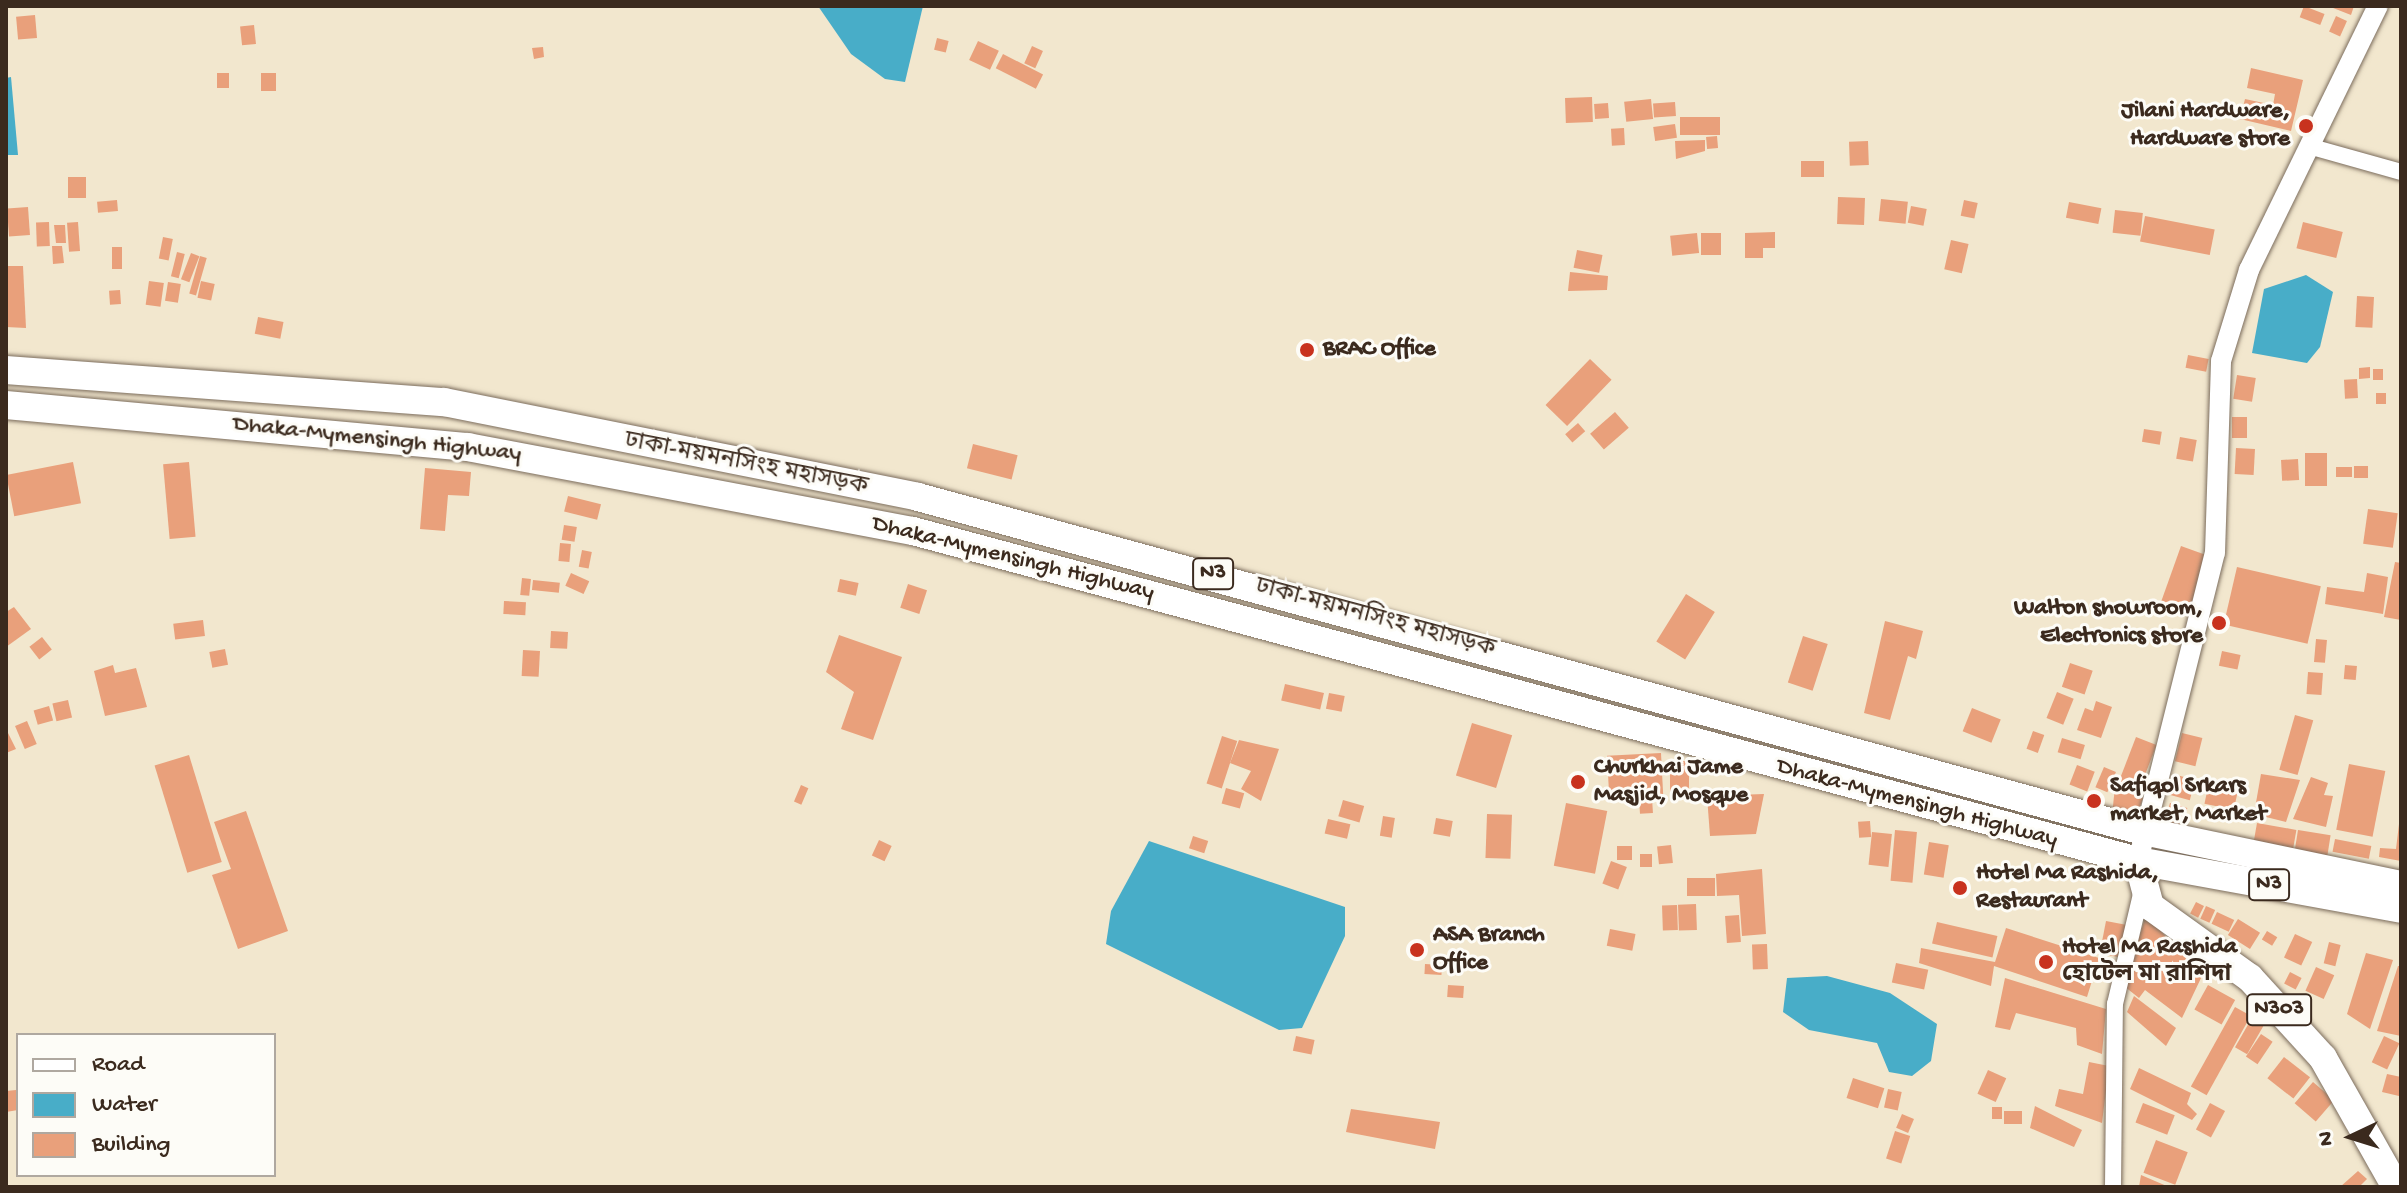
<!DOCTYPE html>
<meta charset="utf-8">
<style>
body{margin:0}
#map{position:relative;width:2407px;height:1193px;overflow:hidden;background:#f2e7ce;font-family:"Gochi Hand","Noto Sans Bengali",sans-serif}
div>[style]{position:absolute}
.water>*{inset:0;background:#48adc8}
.building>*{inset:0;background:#e9a07b;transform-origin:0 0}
.roads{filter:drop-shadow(0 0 2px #7b6c5c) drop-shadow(0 0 2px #7b6c5c)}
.minor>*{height:16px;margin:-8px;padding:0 8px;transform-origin:8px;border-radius:8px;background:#fff}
.tertiary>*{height:20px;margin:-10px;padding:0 10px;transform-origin:10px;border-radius:10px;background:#fff}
.trunk>*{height:28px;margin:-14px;padding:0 14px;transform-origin:14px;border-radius:14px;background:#fff}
.dots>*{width:22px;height:22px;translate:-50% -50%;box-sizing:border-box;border:4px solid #fdfcf7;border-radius:50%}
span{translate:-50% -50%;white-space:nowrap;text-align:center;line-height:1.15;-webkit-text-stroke:6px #fdfcf7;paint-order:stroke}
.shield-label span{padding:2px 6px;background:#fdfcf7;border:2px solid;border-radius:6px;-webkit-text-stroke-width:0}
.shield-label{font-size:22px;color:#3b2a1e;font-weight:700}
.poi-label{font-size:24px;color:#3b2a1e;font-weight:700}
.right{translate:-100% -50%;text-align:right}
.left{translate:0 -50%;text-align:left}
.street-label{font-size:24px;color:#3b2a1e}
.frame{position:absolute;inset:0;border:8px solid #3b2a1e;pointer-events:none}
.legend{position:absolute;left:16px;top:1033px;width:260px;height:144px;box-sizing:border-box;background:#fdfcf7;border:2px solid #afa8a0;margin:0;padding:10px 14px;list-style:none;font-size:24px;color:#3b2a1e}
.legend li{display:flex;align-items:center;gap:16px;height:40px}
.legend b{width:40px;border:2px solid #afa8a0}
.north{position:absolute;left:2311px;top:1097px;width:80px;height:80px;-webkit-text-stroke:6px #fdfcf7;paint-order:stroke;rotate:266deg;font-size:22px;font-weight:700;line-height:32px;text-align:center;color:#3b2a1e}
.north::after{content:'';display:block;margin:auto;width:28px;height:36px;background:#3b2a1e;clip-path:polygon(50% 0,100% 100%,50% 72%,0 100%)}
</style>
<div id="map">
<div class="water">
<div style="clip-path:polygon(818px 6px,923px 6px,905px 82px,885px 79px,851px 54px)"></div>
<div style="clip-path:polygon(11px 77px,18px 155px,6px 155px,6px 78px)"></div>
<div style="clip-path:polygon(2306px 275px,2333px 292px,2320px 347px,2307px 363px,2252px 353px,2264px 289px)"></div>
<div style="clip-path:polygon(1149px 841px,1345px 907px,1345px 936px,1302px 1028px,1279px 1030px,1106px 944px,1111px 911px)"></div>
<div style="clip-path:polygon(1827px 976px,1890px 993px,1937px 1024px,1931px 1061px,1912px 1076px,1889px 1072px,1877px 1043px,1809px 1030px,1783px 1012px,1787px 978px)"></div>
</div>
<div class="building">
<div style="left:2304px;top:6px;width:22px;height:12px;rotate:21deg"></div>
<div style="clip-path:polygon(2328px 6px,2354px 6px,2351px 15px)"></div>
<div style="left:35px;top:15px;width:23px;height:19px;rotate:85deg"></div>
<div style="left:2336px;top:16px;width:12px;height:17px;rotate:24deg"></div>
<div style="left:254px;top:25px;width:19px;height:14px;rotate:84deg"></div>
<div style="left:937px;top:38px;width:12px;height:12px;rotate:14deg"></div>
<div style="left:978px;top:41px;width:23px;height:21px;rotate:25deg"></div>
<div style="left:1032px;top:46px;width:12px;height:19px;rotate:24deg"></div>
<div style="clip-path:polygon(543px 47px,544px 57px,534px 59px,532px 48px)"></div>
<div style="left:1003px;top:54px;width:45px;height:16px;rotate:27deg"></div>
<div style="clip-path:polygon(2251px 68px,2303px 80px,2291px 131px,2240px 119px,2245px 99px,2273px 105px,2275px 94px,2247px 88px)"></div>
<div style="left:217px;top:73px;width:12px;height:15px"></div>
<div style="left:261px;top:73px;width:15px;height:18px"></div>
<div style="left:1592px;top:97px;width:25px;height:27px;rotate:88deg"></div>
<div style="left:1651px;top:99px;width:20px;height:27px;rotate:84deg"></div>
<div style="left:1675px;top:102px;width:14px;height:22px;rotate:86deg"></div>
<div style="left:1608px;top:103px;width:15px;height:14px;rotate:86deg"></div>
<div style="left:1680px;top:117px;width:40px;height:18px"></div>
<div style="left:1675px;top:124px;width:14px;height:22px;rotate:82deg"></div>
<div style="left:1624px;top:128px;width:17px;height:13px;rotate:87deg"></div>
<div style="left:1717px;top:136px;width:12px;height:11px;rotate:85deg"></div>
<div style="clip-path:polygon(1705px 140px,1705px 151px,1676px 159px,1675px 141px)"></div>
<div style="left:1868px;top:141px;width:24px;height:19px;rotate:88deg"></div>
<div style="left:1824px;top:161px;width:16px;height:23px;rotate:90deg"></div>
<div style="left:68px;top:177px;width:18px;height:21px"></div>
<div style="left:1838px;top:197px;width:27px;height:27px;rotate:2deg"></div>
<div style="left:1881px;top:199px;width:27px;height:22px;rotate:6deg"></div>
<div style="left:117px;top:200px;width:11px;height:20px;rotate:85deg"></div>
<div style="left:1964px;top:200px;width:14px;height:16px;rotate:12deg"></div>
<div style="left:2069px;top:202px;width:33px;height:16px;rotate:11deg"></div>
<div style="left:1911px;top:206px;width:16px;height:17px;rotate:11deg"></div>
<div style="left:28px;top:207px;width:28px;height:21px;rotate:86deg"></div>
<div style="left:2115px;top:210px;width:28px;height:23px;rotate:6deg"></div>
<div style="left:2145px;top:216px;width:71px;height:26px;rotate:11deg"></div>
<div style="left:49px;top:222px;width:24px;height:13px;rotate:88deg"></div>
<div style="left:78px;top:222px;width:29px;height:11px;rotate:86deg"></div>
<div style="left:2303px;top:222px;width:41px;height:27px;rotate:14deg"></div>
<div style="clip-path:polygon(54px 225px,65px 225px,66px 243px,56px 243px)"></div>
<div style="clip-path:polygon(1775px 232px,1775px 248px,1763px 248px,1763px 258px,1745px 258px,1745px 233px)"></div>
<div style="left:1697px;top:233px;width:20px;height:27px;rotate:84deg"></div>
<div style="left:1701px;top:233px;width:20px;height:22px"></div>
<div style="left:163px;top:237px;width:10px;height:22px;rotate:11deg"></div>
<div style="left:1951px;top:240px;width:18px;height:30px;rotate:13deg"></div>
<div style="clip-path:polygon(52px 246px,62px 246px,64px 263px,53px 264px)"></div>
<div style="left:122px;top:247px;width:22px;height:10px;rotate:90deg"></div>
<div style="left:1577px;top:250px;width:26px;height:18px;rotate:11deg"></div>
<div style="left:177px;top:252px;width:8px;height:25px;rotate:14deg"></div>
<div style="left:191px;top:253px;width:9px;height:28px;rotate:21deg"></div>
<div style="left:200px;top:256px;width:7px;height:39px;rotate:16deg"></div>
<div style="clip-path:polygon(6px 266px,23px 266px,26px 328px,6px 327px)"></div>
<div style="clip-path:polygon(1570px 272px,1608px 276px,1607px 290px,1568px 291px)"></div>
<div style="left:149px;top:281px;width:15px;height:24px;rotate:8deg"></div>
<div style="left:201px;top:281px;width:14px;height:17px;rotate:12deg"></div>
<div style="left:168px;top:282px;width:13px;height:19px;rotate:9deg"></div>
<div style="left:120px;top:290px;width:14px;height:11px;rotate:86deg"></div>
<div style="left:2357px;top:296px;width:17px;height:31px;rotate:3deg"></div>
<div style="left:258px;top:317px;width:26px;height:17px;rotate:11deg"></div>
<div style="left:2188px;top:355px;width:21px;height:13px;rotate:11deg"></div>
<div style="left:1590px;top:359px;width:30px;height:64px;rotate:44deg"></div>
<div style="clip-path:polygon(2370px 367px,2370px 378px,2359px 379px,2359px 368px)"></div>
<div style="left:2373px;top:369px;width:10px;height:11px"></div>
<div style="left:2237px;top:375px;width:19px;height:24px;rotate:9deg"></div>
<div style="left:2357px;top:379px;width:19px;height:13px;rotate:87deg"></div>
<div style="left:2376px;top:393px;width:10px;height:11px"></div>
<div style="left:1615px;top:412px;width:21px;height:33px;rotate:49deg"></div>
<div style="left:2232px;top:417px;width:15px;height:21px"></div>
<div style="left:1578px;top:423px;width:11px;height:17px;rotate:49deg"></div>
<div style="left:2144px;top:429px;width:18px;height:13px;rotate:9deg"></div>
<div style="left:2180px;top:437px;width:17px;height:22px;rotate:10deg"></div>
<div style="left:973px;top:444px;width:46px;height:25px;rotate:14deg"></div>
<div style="left:2236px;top:448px;width:19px;height:26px;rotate:3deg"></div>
<div style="left:2305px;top:453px;width:22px;height:33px"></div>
<div style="left:2298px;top:459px;width:21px;height:17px;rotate:87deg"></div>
<div style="left:73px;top:462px;width:42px;height:68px;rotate:79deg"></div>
<div style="left:189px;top:462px;width:75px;height:26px;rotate:85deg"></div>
<div style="left:2354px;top:466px;width:14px;height:12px"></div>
<div style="left:2336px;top:467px;width:16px;height:10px"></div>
<div style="clip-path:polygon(425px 468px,471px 472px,469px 496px,448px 495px,445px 531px,420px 529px)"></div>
<div style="left:568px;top:496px;width:34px;height:16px;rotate:14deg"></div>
<div style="left:2368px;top:509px;width:30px;height:35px;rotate:8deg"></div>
<div style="left:564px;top:525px;width:13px;height:15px;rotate:9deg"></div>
<div style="left:560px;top:543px;width:11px;height:18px;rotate:5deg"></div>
<div style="clip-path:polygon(2181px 546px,2206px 555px,2190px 613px,2161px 602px)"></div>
<div style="left:582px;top:550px;width:10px;height:17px;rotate:11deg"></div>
<div style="clip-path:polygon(2395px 562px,2401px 563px,2401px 620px,2384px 617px)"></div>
<div style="left:2237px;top:567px;width:86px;height:59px;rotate:13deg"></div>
<div style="left:571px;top:573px;width:20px;height:14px;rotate:24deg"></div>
<div style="clip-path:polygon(2367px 573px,2388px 577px,2383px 614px,2325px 604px,2327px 587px,2364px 592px)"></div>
<div style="left:522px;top:578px;width:9px;height:17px;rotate:6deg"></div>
<div style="left:840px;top:579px;width:19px;height:13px;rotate:12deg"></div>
<div style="left:533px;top:580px;width:27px;height:10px;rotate:6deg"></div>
<div style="left:908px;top:584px;width:20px;height:25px;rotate:18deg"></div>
<div style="left:1686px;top:594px;width:34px;height:56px;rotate:32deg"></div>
<div style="left:504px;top:601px;width:22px;height:13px;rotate:3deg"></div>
<div style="clip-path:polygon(14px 607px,31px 629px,6px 647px,6px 612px)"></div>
<div style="left:203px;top:620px;width:16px;height:30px;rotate:83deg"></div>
<div style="clip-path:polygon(1885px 621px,1923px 631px,1916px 659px,1908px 656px,1890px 720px,1864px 713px)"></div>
<div style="left:551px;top:631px;width:17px;height:17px;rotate:3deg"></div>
<div style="clip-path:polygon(839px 635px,902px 657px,873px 740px,841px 729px,854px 692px,826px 672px)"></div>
<div style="left:1803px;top:636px;width:26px;height:49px;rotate:18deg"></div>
<div style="left:42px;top:637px;width:16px;height:16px;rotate:52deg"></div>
<div style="left:2316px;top:639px;width:11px;height:23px;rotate:5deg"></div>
<div style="left:225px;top:649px;width:16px;height:16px;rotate:79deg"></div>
<div style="left:523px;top:650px;width:17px;height:26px;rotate:3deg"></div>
<div style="left:2222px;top:651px;width:19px;height:15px;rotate:12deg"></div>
<div style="left:2070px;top:663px;width:24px;height:25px;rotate:19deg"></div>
<div style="clip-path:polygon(113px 665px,115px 673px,136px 668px,147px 707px,105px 716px,94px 671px)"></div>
<div style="left:2345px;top:665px;width:12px;height:14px;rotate:5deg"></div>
<div style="left:2308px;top:672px;width:15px;height:22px;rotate:4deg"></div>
<div style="left:1285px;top:684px;width:40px;height:17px;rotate:13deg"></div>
<div style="left:2057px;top:692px;width:18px;height:28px;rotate:22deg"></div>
<div style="left:1329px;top:693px;width:16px;height:16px;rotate:11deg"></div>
<div style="left:68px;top:700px;width:18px;height:16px;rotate:77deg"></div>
<div style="clip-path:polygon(2096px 701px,2112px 707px,2101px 738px,2077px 730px,2085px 708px,2093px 711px)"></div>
<div style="left:49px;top:706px;width:15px;height:16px;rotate:74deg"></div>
<div style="left:1972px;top:708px;width:31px;height:25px;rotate:22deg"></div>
<div style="left:2295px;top:715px;width:19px;height:57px;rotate:16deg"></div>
<div style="left:27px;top:721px;width:25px;height:13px;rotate:67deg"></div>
<div style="left:1472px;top:723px;width:42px;height:55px;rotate:17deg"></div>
<div style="clip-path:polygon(6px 729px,16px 749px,6px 753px)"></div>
<div style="left:2033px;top:731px;width:12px;height:19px;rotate:20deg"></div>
<div style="left:2182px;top:733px;width:21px;height:29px;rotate:14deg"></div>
<div style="left:1222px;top:736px;width:16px;height:50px;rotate:18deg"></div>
<div style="left:2136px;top:737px;width:22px;height:51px;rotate:21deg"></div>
<div style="left:2062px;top:738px;width:24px;height:15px;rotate:17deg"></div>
<div style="clip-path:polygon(1239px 740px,1279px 749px,1261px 801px,1241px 789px,1251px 771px,1230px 763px)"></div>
<div style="left:1661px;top:753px;width:42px;height:54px;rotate:87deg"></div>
<div style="left:189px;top:755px;width:112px;height:36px;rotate:73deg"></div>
<div style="left:1689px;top:761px;width:36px;height:19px;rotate:90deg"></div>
<div style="left:2349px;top:764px;width:37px;height:67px;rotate:11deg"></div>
<div style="left:2077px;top:765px;width:19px;height:21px;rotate:21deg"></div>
<div style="left:2104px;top:767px;width:13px;height:22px;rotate:23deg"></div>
<div style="left:2173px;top:774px;width:23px;height:21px;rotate:15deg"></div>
<div style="clip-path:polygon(2261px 774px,2300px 780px,2286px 822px,2254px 814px)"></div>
<div style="clip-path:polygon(2311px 777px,2328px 783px,2324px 795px,2333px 796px,2326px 827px,2293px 819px)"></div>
<div style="left:801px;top:785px;width:8px;height:18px;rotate:23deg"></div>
<div style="clip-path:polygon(2115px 787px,2143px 798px,2134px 823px,2112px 815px)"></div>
<div style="left:2208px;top:787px;width:30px;height:17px;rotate:12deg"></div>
<div style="left:1226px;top:788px;width:19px;height:16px;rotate:16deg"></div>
<div style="clip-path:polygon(1764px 794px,1756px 834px,1710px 836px,1707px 796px)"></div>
<div style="left:1652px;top:799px;width:14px;height:13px;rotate:86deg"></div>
<div style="left:1343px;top:800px;width:22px;height:17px;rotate:16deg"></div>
<div style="left:1566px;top:803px;width:42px;height:64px;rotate:11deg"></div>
<div style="left:2170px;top:803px;width:18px;height:20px;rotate:16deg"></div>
<div style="clip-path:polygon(246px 811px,288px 931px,238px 949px,212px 875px,231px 869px,214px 822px)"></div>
<div style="left:1487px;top:814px;width:25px;height:44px;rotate:2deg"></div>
<div style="left:1383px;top:816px;width:12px;height:20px;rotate:9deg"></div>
<div style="left:1436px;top:818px;width:17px;height:16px;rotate:10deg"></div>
<div style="left:1328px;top:819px;width:23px;height:15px;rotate:13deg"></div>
<div style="left:1870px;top:821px;width:16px;height:12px;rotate:86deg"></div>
<div style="left:2257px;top:823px;width:40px;height:21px;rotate:10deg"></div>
<div style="clip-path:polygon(2399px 824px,2401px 861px,2379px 857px,2380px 848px,2396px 849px)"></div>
<div style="left:1895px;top:830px;width:22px;height:51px;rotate:5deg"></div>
<div style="left:2298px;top:830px;width:33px;height:21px;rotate:9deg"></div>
<div style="left:1872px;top:832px;width:20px;height:33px;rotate:6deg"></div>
<div style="left:1193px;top:836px;width:16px;height:13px;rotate:18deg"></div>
<div style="left:2335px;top:839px;width:37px;height:13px;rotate:11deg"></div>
<div style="left:879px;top:840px;width:14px;height:17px;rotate:25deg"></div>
<div style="left:1929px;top:842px;width:20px;height:33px;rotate:9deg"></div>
<div style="left:1671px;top:845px;width:18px;height:14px;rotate:84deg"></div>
<div style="left:1617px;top:846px;width:15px;height:14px"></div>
<div style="left:1640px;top:854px;width:12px;height:13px"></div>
<div style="left:1611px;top:861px;width:17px;height:24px;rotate:21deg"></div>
<div style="clip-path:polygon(1762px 869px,1766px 934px,1742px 936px,1739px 895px,1717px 896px,1716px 874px)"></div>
<div style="left:1715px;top:878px;width:18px;height:28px;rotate:90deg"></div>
<div style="left:2196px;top:902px;width:9px;height:13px;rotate:27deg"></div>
<div style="left:1696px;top:904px;width:26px;height:18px;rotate:88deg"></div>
<div style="left:1677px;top:905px;width:25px;height:15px;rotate:88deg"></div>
<div style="left:2206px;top:906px;width:10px;height:14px;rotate:24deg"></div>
<div style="left:2217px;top:912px;width:19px;height:13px;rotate:25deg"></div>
<div style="left:1739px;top:915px;width:27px;height:14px;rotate:86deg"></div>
<div style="clip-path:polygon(2146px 915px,2202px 976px,2182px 1018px,2145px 990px,2139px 998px,2124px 986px)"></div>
<div style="left:2238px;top:919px;width:26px;height:19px;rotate:32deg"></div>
<div style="left:2106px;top:921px;width:20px;height:33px;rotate:11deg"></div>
<div style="left:1937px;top:922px;width:62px;height:22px;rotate:13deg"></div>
<div style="clip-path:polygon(2006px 928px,2099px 958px,2087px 997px,1994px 966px,1991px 986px,1919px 963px,1921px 948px,1995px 962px)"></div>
<div style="left:1610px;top:929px;width:26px;height:17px;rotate:11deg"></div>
<div style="left:2267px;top:931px;width:12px;height:10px;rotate:31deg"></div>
<div style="left:2295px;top:934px;width:19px;height:26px;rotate:25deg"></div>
<div style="left:2329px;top:942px;width:12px;height:22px;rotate:14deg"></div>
<div style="left:1767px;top:944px;width:25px;height:15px;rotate:88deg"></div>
<div style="clip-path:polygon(2366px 953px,2393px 960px,2370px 1029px,2347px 1014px)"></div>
<div style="left:1896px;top:963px;width:33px;height:20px;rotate:12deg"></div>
<div style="left:1425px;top:964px;width:17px;height:10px;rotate:3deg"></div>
<div style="clip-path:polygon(2398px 966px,2401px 966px,2401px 1036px,2377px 1031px)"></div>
<div style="left:2316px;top:967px;width:20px;height:26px;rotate:24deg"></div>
<div style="left:2290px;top:972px;width:13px;height:13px;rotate:27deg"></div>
<div style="clip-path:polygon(2005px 978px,2106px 1009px,2102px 1054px,2077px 1045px,2076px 1028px,2016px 1013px,2010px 1030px,1995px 1027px)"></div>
<div style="left:1448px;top:985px;width:16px;height:12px;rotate:4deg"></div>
<div style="left:2208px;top:985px;width:31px;height:28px;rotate:29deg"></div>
<div style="clip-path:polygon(2134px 996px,2176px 1028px,2166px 1046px,2127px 1012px)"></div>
<div style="left:2235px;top:1007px;width:18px;height:91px;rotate:29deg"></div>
<div style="left:2253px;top:1016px;width:14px;height:36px;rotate:30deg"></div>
<div style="left:2261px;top:1034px;width:14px;height:27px;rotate:34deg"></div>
<div style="left:1296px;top:1036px;width:19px;height:15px;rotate:12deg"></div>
<div style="left:2384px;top:1036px;width:17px;height:29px;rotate:25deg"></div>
<div style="left:2284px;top:1057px;width:33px;height:27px;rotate:38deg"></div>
<div style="clip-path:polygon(2089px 1062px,2109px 1066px,2102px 1123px,2055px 1106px,2059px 1089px,2083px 1094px)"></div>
<div style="clip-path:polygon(2139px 1068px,2191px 1093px,2187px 1104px,2197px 1114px,2192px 1120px,2130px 1089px)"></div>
<div style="left:1988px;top:1070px;width:20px;height:26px;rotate:24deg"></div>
<div style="clip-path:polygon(2387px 1074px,2401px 1077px,2399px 1096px,2382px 1092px)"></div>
<div style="left:1853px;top:1078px;width:33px;height:21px;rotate:18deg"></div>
<div style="left:2313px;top:1082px;width:28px;height:28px;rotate:41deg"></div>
<div style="left:1888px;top:1089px;width:14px;height:19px;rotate:12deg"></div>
<div style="clip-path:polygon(16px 1090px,18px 1110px,6px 1112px,6px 1091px)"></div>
<div style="left:2143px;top:1103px;width:34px;height:21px;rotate:21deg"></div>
<div style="left:2210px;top:1103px;width:17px;height:30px;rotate:28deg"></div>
<div style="clip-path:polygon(2035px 1106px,2082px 1130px,2074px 1147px,2030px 1128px)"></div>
<div style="left:1992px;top:1107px;width:10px;height:12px"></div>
<div style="clip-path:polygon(1351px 1109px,1440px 1122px,1435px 1149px,1346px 1132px)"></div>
<div style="left:2004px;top:1111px;width:18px;height:13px"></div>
<div style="left:1902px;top:1114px;width:13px;height:15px;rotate:23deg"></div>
<div style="left:1895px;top:1131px;width:16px;height:29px;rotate:18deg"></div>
<div style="left:2156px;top:1140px;width:34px;height:35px;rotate:21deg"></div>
<div style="clip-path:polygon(2358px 1171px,2367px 1179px,2359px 1187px,2340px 1187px)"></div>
<div style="clip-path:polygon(2141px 1175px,2169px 1187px,2139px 1187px)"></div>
</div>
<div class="roads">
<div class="minor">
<div style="left:2312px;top:147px;width:92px;rotate:15.7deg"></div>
<div style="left:2113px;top:1187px;width:183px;rotate:-89.4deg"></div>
<div style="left:2115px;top:1004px;width:113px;rotate:-76.7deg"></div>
</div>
<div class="tertiary">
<div style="left:2138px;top:861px;width:317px;rotate:-76deg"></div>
<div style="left:2215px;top:553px;width:192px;rotate:-88.2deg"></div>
<div style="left:2221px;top:361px;width:95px;rotate:-72.9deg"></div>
<div style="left:2249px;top:270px;width:294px;rotate:-64deg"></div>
</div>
<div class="trunk">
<div style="left:6px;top:370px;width:439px;rotate:4.2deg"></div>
<div style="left:444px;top:402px;width:483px;rotate:11.3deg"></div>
<div style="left:918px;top:497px;width:1270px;rotate:15.25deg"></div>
<div style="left:2143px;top:831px;width:264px;rotate:11.8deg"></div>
<div style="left:6px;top:405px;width:464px;rotate:5.2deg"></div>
<div style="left:468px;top:447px;width:453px;rotate:10.7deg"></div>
<div style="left:913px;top:531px;width:1269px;rotate:15.08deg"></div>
<div style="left:2138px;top:861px;width:267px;rotate:10.3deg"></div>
<div style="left:2138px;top:861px;width:47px;rotate:75.1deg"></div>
<div style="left:2150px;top:906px;width:123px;rotate:35.8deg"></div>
<div style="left:2250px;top:978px;width:108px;rotate:47.6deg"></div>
<div style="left:2323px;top:1058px;width:148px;rotate:60.5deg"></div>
</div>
</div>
<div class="dots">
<div style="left:2306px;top:126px;background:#c8321e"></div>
<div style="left:1307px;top:350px;background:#c8321e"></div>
<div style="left:2219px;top:623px;background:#c8321e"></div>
<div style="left:1578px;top:782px;background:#c8321e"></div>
<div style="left:2094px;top:801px;background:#c8321e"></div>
<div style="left:1960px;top:888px;background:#c8321e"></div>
<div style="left:1417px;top:950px;background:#c8321e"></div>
<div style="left:2046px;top:962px;background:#c8321e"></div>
</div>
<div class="shield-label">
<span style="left:1213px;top:574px">N3</span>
<span style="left:2269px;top:885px">N3</span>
<span style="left:2279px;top:1010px">N303</span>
</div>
<div class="poi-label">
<span class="right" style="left:2290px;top:126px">Jilani Hardware,<br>Hardware store</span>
<span class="left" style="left:1323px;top:350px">BRAC Office</span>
<span class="right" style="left:2203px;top:623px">Walton showroom,<br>Electronics store</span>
<span class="left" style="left:1594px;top:782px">Churkhai Jame<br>Masjid, Mosque</span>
<span class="left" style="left:2110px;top:801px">Safiqol Srkars<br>market, Market</span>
<span class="left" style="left:1976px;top:888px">Hotel Ma Rashida,<br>Restaurant</span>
<span class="left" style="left:1433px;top:950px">ASA Branch<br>Office</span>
<span class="left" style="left:2062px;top:962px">Hotel Ma Rashida<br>হোটেল মা রাশিদা</span>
</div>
<div class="street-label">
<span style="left:377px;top:440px;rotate:6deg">Dhaka-Mymensingh Highway</span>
<span style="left:746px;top:465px;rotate:11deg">ঢাকা-ময়মনসিংহ মহাসড়ক</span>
<span style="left:1013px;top:559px;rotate:14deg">Dhaka-Mymensingh Highway</span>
<span style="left:1375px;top:619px;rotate:15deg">ঢাকা-ময়মনসিংহ মহাসড়ক</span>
<span style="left:1917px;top:804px;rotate:15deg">Dhaka-Mymensingh Highway</span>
</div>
<div class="frame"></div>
<ul class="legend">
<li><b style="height:10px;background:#fff"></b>Road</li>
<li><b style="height:22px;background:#48adc8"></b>Water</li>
<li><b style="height:22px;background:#e9a07b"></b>Building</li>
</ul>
<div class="north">N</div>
</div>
